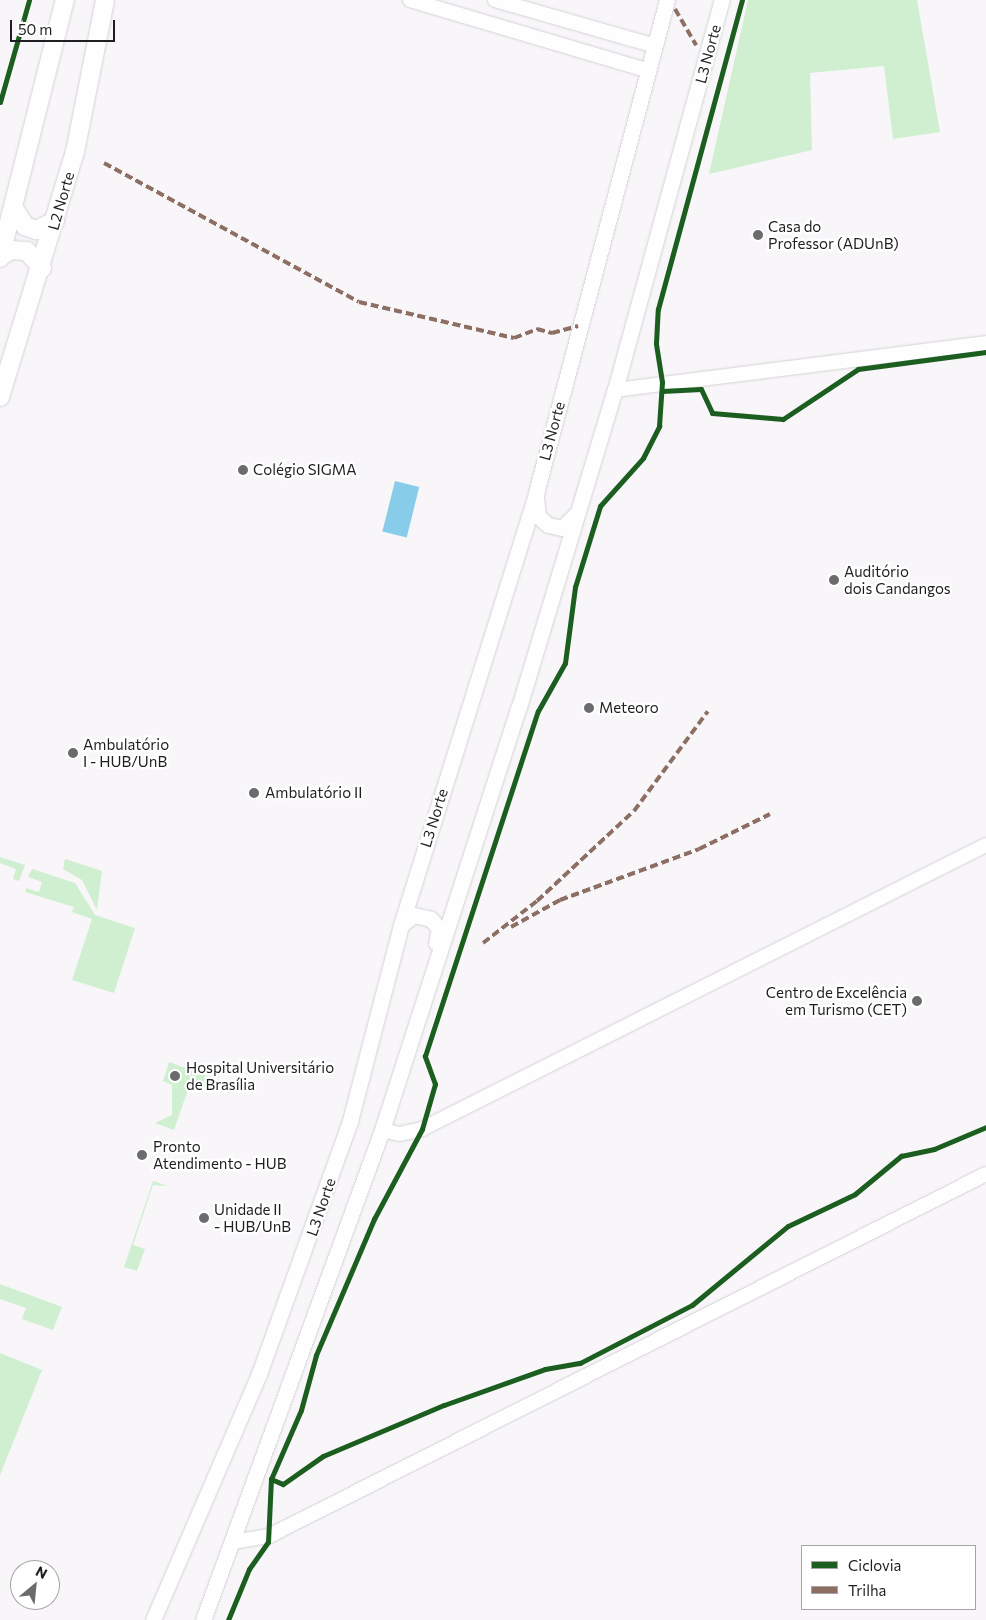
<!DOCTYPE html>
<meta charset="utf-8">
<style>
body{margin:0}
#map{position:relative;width:986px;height:1620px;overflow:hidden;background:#f8f6f9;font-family:Commissioner,sans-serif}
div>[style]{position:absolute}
.green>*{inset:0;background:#cfefd0}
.water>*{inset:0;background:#87cdea;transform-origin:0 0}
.roads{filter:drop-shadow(0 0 1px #d4d2d5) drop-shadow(0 0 1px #d4d2d5)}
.tertiary>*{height:14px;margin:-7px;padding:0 7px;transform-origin:7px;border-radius:7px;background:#fefefe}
.secondary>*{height:15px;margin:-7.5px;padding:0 7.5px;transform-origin:7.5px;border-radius:7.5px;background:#fefefe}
.primary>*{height:18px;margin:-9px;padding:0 9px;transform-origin:9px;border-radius:9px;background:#fefefe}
.quiet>*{height:4px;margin-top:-2px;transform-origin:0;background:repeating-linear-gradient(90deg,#8d6e63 0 8px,transparent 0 12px)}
.cycleway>*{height:5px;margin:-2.5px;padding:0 2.5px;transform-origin:2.5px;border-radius:2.5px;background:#1b5e20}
.dots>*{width:14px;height:14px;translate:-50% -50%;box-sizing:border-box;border:2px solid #fff;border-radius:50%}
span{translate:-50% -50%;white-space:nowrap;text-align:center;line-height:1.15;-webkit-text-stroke:4.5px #fff;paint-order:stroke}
.street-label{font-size:15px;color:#1f1e20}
.poi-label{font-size:15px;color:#1f1e20}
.left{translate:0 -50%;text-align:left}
.right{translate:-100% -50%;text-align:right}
.legend{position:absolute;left:801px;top:1545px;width:175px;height:65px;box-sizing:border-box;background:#fff;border:1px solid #a5a5a6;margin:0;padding:6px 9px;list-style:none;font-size:15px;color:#1f1e20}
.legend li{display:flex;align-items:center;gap:10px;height:25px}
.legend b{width:25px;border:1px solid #a5a5a6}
.north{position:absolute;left:10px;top:1560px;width:50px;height:50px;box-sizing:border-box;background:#fff;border:1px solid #a5a5a6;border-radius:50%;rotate:28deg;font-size:14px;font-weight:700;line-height:20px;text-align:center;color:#1f1e20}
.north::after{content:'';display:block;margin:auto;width:18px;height:22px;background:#6b6a6c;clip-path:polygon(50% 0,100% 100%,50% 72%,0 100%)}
.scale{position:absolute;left:10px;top:20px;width:105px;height:22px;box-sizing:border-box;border:2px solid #1f1e20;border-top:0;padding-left:6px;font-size:15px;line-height:18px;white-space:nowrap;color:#1f1e20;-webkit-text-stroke:4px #fff;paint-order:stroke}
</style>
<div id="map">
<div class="green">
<div style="clip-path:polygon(748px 0,917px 0,940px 132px,893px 139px,884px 66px,810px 73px,812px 150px,709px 174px)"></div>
<div style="clip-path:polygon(0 857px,25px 865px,19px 881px,13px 879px,16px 869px,0 863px)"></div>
<div style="clip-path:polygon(65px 859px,102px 871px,97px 910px,82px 880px,63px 869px)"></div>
<div style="clip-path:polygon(32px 869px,75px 883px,95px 915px,135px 928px,114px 993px,72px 980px,92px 919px,72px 912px,74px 907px,25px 892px,26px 888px,39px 892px,42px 882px,28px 877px)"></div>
<div style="clip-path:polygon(169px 1062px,234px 1086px,231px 1093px,190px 1084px,174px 1130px,155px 1123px,172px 1115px,172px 1085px,163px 1081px)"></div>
<div style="clip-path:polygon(153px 1181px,168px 1186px,153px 1185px,133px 1245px,145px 1249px,137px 1271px,124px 1267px)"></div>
<div style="clip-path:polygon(0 1284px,62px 1307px,53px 1330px,22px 1319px,26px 1308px,0 1299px)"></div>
<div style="clip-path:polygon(0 1353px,42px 1370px,0 1475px)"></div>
</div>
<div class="water">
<div style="left:395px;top:481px;width:25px;height:52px;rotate:14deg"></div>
</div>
<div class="roads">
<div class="tertiary">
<div style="left:410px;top:0;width:249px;rotate:16.5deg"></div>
<div style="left:495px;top:0;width:166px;rotate:16deg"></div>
<div style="left:615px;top:390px;width:374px;rotate:-7.2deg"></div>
<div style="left:382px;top:1130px;width:18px;rotate:13deg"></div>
<div style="left:400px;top:1134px;width:23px;rotate:-13deg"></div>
<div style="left:422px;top:1129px;width:631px;rotate:-26.73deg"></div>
<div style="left:234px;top:1542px;width:36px;rotate:-10deg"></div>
<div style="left:269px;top:1536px;width:803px;rotate:-26.79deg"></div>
</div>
<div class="secondary">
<div style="left:536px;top:497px;width:19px;rotate:84deg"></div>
<div style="left:538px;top:516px;width:13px;rotate:42deg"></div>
<div style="left:548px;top:525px;width:14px;rotate:12deg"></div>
<div style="left:562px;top:528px;width:18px;rotate:-45deg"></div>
<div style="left:401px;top:925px;width:16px;rotate:-38deg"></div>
<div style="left:414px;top:915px;width:17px;rotate:13deg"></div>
<div style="left:431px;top:919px;width:13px;rotate:51deg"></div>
<div style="left:439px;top:929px;width:14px;rotate:102deg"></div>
<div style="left:153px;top:1620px;width:268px;rotate:-66.7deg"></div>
<div style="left:259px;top:1374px;width:269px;rotate:-70.2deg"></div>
<div style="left:350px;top:1121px;width:203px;rotate:-75.4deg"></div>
<div style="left:401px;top:925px;width:453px;rotate:-72.6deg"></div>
<div style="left:536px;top:493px;width:510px;rotate:-75.12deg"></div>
<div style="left:203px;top:1620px;width:522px;rotate:-69.93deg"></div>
<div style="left:382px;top:1130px;width:445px;rotate:-72.1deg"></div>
<div style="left:519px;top:707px;width:331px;rotate:-73.2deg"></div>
<div style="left:615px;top:390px;width:404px;rotate:-74.7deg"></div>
</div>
<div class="primary">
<div style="left:15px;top:210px;width:19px;rotate:58deg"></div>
<div style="left:25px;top:226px;width:12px;rotate:20deg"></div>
<div style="left:36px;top:230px;width:21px;rotate:-25deg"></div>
<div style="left:1px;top:256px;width:12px;rotate:-31deg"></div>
<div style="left:11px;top:250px;width:16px;rotate:4deg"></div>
<div style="left:27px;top:251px;width:23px;rotate:49deg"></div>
<div style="left:0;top:258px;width:266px;rotate:-75.9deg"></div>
<div style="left:0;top:397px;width:256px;rotate:-73deg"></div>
<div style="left:75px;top:152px;width:155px;rotate:-78.8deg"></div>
</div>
</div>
<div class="quiet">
<div style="left:675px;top:9px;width:42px;rotate:59.7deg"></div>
<div style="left:104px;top:163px;width:290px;rotate:28.6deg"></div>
<div style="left:359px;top:302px;width:159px;rotate:13.1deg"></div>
<div style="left:514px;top:338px;width:25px;rotate:-21deg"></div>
<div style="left:537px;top:329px;width:16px;rotate:15deg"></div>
<div style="left:552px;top:333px;width:27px;rotate:-15deg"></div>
<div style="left:511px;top:927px;width:56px;rotate:-28.9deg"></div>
<div style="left:560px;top:900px;width:148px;rotate:-20.1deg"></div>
<div style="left:699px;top:849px;width:79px;rotate:-26.2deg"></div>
<div style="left:483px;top:943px;width:68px;rotate:-37.9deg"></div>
<div style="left:537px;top:901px;width:132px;rotate:-42.9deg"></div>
<div style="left:634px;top:811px;width:124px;rotate:-53.5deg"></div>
</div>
<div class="cycleway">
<div style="left:0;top:102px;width:106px;rotate:-74.1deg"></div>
<div style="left:662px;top:391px;width:39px;rotate:-3deg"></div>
<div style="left:701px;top:389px;width:26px;rotate:65deg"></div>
<div style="left:712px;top:413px;width:71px;rotate:4.8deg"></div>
<div style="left:783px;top:419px;width:90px;rotate:-33.7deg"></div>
<div style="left:858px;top:369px;width:129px;rotate:-7.6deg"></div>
<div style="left:271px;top:1479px;width:13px;rotate:23deg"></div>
<div style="left:283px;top:1484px;width:49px;rotate:-35deg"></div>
<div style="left:323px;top:1456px;width:131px;rotate:-22.9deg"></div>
<div style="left:444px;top:1405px;width:107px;rotate:-19.6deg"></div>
<div style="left:545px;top:1369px;width:36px;rotate:-10deg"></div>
<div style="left:580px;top:1363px;width:126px;rotate:-27.4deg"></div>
<div style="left:692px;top:1305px;width:124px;rotate:-39.5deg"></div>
<div style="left:788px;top:1226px;width:74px;rotate:-25.5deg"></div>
<div style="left:855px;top:1194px;width:60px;rotate:-39.6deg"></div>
<div style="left:901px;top:1156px;width:34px;rotate:-12deg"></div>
<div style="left:934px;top:1149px;width:56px;rotate:-22.9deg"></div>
<div style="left:228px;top:1620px;width:55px;rotate:-67.6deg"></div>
<div style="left:249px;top:1569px;width:33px;rotate:-55deg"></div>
<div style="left:268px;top:1542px;width:63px;rotate:-87.3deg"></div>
<div style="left:271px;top:1479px;width:75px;rotate:-66.5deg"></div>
<div style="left:301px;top:1410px;width:57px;rotate:-74.7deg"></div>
<div style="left:316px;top:1355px;width:148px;rotate:-66.9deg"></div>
<div style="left:374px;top:1219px;width:102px;rotate:-61.9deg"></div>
<div style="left:422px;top:1129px;width:47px;rotate:-73.9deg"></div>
<div style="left:435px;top:1084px;width:30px;rotate:-110deg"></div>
<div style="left:425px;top:1056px;width:363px;rotate:-71.9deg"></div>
<div style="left:538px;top:711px;width:55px;rotate:-60.6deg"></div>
<div style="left:565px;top:663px;width:77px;rotate:-82.5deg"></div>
<div style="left:575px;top:587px;width:85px;rotate:-72.8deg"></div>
<div style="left:600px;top:506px;width:64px;rotate:-48.1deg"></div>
<div style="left:643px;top:458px;width:36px;rotate:-63deg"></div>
<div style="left:659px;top:426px;width:44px;rotate:-86.1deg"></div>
<div style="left:662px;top:382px;width:39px;rotate:-99deg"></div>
<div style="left:656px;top:343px;width:34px;rotate:-87deg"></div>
<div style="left:658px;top:309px;width:320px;rotate:-74.8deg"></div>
</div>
<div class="dots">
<div style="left:758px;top:235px;background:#6b6a6c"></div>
<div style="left:243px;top:470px;background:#6b6a6c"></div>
<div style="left:834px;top:580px;background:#6b6a6c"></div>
<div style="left:589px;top:708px;background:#6b6a6c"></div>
<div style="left:73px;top:753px;background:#6b6a6c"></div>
<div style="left:254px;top:793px;background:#6b6a6c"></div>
<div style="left:917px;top:1001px;background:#6b6a6c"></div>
<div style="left:175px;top:1076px;background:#6b6a6c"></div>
<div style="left:142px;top:1155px;background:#6b6a6c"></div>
<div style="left:204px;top:1218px;background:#6b6a6c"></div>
</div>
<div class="street-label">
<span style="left:708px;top:54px;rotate:-75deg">L3 Norte</span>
<span style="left:61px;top:201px;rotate:-74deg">L2 Norte</span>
<span style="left:552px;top:431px;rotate:-75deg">L3 Norte</span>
<span style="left:434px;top:818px;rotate:-73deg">L3 Norte</span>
<span style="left:321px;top:1207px;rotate:-71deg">L3 Norte</span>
</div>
<div class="poi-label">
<span class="left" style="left:768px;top:235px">Casa do<br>Professor (ADUnB)</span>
<span class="left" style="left:253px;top:470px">Colégio SIGMA</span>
<span class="left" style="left:844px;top:580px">Auditório<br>dois Candangos</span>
<span class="left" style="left:599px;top:708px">Meteoro</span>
<span class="left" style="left:83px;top:753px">Ambulatório<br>I - HUB/UnB</span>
<span class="left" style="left:265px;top:793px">Ambulatório II</span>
<span class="right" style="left:907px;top:1001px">Centro de Excelência<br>em Turismo (CET)</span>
<span class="left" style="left:186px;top:1076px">Hospital Universitário<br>de Brasília</span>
<span class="left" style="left:153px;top:1155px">Pronto<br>Atendimento - HUB</span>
<span class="left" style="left:214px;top:1218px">Unidade II<br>- HUB/UnB</span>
</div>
<ul class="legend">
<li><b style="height:6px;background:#1b5e20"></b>Ciclovia</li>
<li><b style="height:6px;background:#8d6e63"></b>Trilha</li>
</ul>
<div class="north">N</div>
<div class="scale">50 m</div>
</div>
